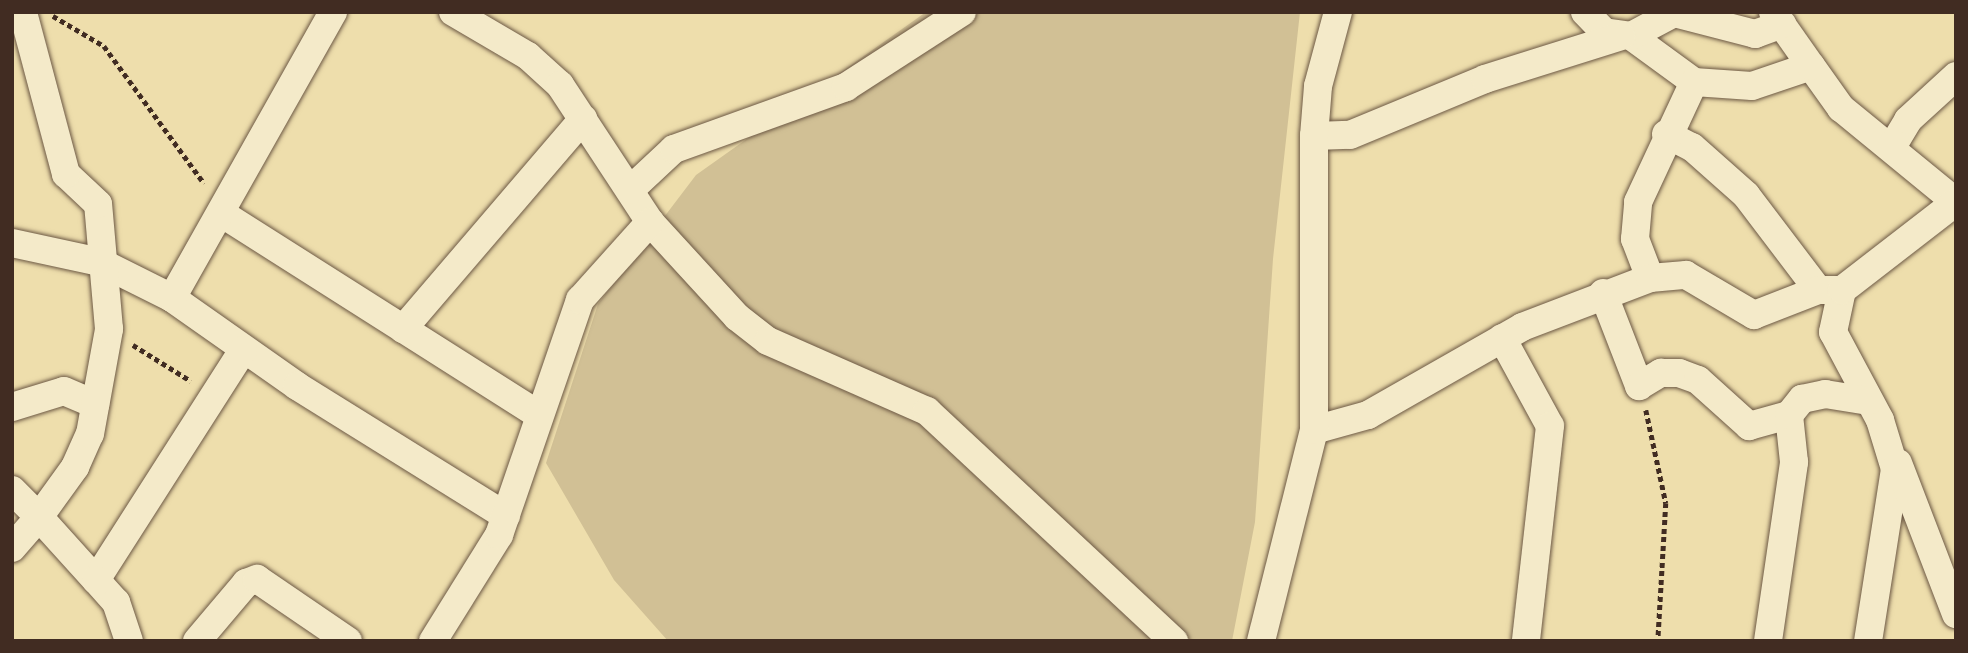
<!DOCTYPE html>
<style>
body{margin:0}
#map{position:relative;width:1968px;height:653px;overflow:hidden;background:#eedeac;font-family:"Sorts Mill Goudy",serif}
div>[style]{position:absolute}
.green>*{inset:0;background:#d1c095}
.path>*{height:4.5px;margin-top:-2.25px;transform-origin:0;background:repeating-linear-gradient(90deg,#412c22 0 5px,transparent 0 8.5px)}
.roads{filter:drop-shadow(0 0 2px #6c5844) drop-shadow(0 0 2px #6c5844)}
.street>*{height:28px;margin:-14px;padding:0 14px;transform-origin:14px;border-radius:14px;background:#f4eac9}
span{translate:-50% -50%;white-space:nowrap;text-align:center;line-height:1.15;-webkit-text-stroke:5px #f4eac9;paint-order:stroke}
.frame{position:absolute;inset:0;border:14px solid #412c22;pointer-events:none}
</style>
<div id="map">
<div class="green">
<div style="clip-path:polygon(926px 12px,1300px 12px,1273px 259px,1255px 522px,1232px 641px,668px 641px,614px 580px,546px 463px,598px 304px,696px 175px)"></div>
</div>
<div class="path">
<div style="left:53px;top:16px;width:59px;rotate:30.5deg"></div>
<div style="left:104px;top:46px;width:170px;rotate:53.9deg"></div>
<div style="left:133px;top:345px;width:68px;rotate:31.8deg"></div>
<div style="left:1646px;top:410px;width:95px;rotate:77.9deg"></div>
<div style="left:1666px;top:503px;width:138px;rotate:93.3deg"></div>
</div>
<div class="roads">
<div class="street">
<div style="left:453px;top:12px;width:87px;rotate:30.4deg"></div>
<div style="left:528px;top:56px;width:43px;rotate:42.2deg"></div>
<div style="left:560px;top:85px;width:164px;rotate:56.7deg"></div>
<div style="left:650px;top:222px;width:129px;rotate:47.5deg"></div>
<div style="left:737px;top:317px;width:39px;rotate:38deg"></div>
<div style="left:768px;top:341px;width:174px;rotate:23.8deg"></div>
<div style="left:927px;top:411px;width:338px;rotate:43deg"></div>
<div style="left:1585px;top:12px;width:28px;rotate:46deg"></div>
<div style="left:1604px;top:32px;width:27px;rotate:8deg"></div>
<div style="left:1631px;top:36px;width:78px;rotate:36.1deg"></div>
<div style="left:1694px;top:82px;width:58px;rotate:3.9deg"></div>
<div style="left:1752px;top:86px;width:62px;rotate:-18.7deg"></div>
<div style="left:1811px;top:66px;width:52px;rotate:54.5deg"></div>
<div style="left:1841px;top:108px;width:149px;rotate:39.3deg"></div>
<div style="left:1773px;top:12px;width:66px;rotate:54.9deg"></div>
<div style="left:1631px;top:36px;width:49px;rotate:-28.1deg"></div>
<div style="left:1674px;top:13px;width:84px;rotate:14.5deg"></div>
<div style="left:1755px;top:34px;width:29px;rotate:-20deg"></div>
<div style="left:1666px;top:134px;width:29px;rotate:27deg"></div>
<div style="left:1692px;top:147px;width:72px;rotate:41.6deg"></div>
<div style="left:1746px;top:195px;width:119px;rotate:52.8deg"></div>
<div style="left:1314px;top:136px;width:36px;rotate:-2deg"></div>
<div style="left:1350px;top:135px;width:146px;rotate:-22.5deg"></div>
<div style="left:1485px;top:79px;width:143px;rotate:-17.5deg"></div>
<div style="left:1892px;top:147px;width:31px;rotate:-59deg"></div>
<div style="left:1908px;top:120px;width:65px;rotate:-42.5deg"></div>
<div style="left:630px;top:190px;width:60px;rotate:-43deg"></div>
<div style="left:674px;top:149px;width:183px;rotate:-19.8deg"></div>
<div style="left:846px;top:87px;width:138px;rotate:-32.9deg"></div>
<div style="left:224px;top:215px;width:372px;rotate:32.4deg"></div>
<div style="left:12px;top:243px;width:90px;rotate:12.2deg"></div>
<div style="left:100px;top:262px;width:80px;rotate:26.6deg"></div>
<div style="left:172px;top:298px;width:153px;rotate:35.1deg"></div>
<div style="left:297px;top:386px;width:246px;rotate:31.9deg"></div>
<div style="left:1650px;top:278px;width:42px;rotate:-111deg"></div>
<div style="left:1635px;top:239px;width:37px;rotate:-85deg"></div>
<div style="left:1638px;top:202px;width:132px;rotate:-65deg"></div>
<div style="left:1842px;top:290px;width:43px;rotate:102.1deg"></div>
<div style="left:1833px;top:332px;width:100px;rotate:61.9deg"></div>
<div style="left:1880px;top:420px;width:51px;rotate:73deg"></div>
<div style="left:1895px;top:469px;width:174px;rotate:98.9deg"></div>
<div style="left:1603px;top:293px;width:100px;rotate:68.8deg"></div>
<div style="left:1639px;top:386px;width:26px;rotate:-31deg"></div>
<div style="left:1661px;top:373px;width:18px"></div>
<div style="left:1679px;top:373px;width:20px;rotate:20deg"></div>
<div style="left:1698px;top:380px;width:69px;rotate:42deg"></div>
<div style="left:1749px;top:426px;width:41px;rotate:-15.4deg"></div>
<div style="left:172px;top:298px;width:328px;rotate:-60.6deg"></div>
<div style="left:403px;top:329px;width:277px;rotate:-49.4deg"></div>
<div style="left:1502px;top:338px;width:100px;rotate:61.4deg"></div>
<div style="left:1550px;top:426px;width:216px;rotate:96.4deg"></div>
<div style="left:12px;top:407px;width:54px;rotate:-17.1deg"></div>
<div style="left:64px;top:391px;width:34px;rotate:23deg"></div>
<div style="left:1314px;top:430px;width:56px;rotate:-15.5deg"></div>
<div style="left:1368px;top:415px;width:177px;rotate:-29.7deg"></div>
<div style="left:1522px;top:327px;width:137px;rotate:-20.9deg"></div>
<div style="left:1650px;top:278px;width:36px;rotate:-5deg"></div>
<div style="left:1686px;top:275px;width:79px;rotate:30.5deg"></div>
<div style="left:1754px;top:315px;width:69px;rotate:-21.3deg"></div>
<div style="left:1818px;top:290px;width:24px"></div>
<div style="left:1842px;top:290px;width:144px;rotate:-37.7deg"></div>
<div style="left:1898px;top:463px;width:162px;rotate:69deg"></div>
<div style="left:12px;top:490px;width:38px;rotate:45deg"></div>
<div style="left:39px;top:517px;width:62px;rotate:-54.2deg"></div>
<div style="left:75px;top:467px;width:36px;rotate:-66deg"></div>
<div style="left:90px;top:434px;width:107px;rotate:-79.7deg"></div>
<div style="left:109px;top:329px;width:125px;rotate:-95deg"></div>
<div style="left:98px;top:204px;width:44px;rotate:-136.8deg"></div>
<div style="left:66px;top:174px;width:168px;rotate:-104.9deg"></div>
<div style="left:12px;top:548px;width:41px;rotate:-48.9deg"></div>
<div style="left:39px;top:517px;width:85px;rotate:47.9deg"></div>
<div style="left:96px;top:580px;width:273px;rotate:-57.4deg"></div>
<div style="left:96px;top:580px;width:30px;rotate:48deg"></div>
<div style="left:116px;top:602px;width:41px;rotate:71.6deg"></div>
<div style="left:197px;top:641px;width:76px;rotate:-49.8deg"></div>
<div style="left:246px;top:583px;width:12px;rotate:-20deg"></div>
<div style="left:257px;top:579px;width:110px;rotate:34.3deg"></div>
<div style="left:433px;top:641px;width:125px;rotate:-58.1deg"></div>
<div style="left:499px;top:535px;width:249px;rotate:-71deg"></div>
<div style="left:580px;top:300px;width:105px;rotate:-48.1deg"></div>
<div style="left:1261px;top:641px;width:218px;rotate:-75.9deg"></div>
<div style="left:1314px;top:430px;width:294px;rotate:-90deg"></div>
<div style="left:1314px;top:136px;width:50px;rotate:-85.4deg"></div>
<div style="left:1318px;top:86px;width:77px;rotate:-74.9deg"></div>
<div style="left:1768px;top:641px;width:181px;rotate:-81.7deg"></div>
<div style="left:1794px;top:462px;width:47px;rotate:-96.1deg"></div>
<div style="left:1789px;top:415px;width:21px;rotate:-51deg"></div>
<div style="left:1802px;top:399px;width:24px;rotate:-12deg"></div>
<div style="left:1825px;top:394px;width:44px;rotate:9.2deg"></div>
</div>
</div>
<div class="frame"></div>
</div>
